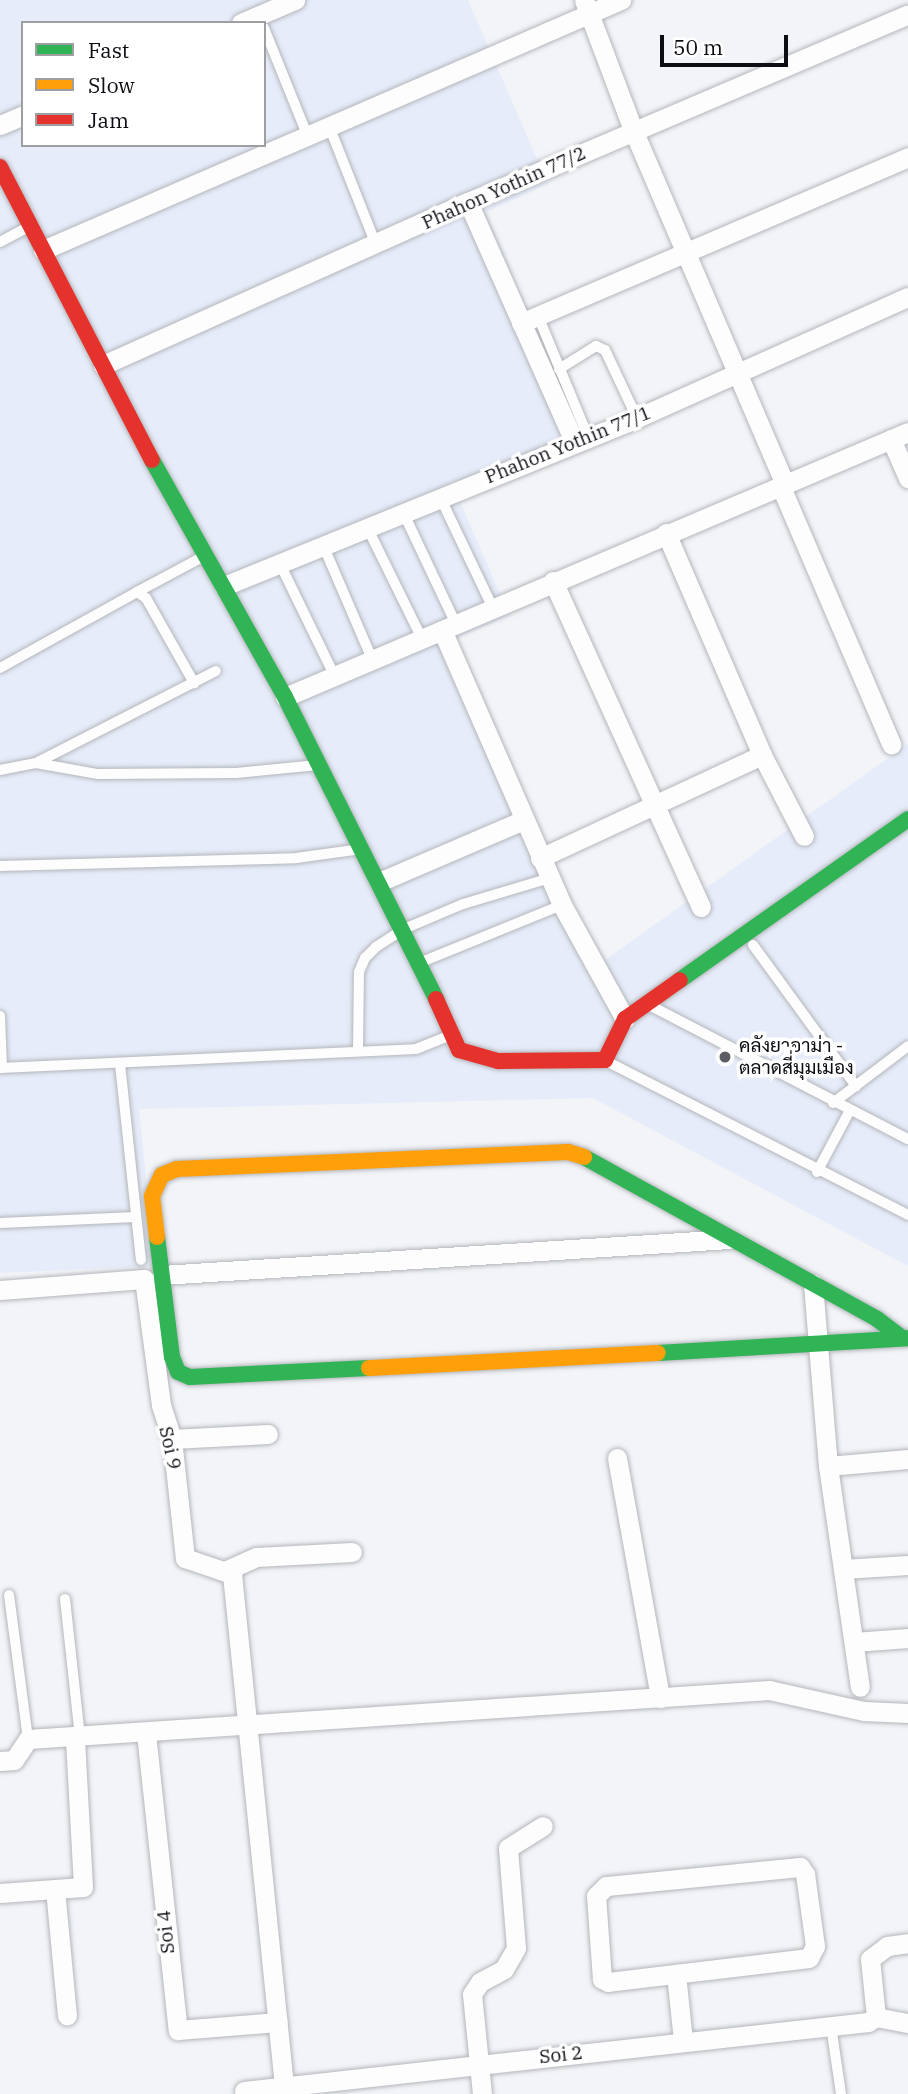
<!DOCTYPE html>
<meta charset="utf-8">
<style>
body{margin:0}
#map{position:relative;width:908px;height:2094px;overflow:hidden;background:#f2f4f8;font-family:"IBM Plex Serif",Sarabun,serif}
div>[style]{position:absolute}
.built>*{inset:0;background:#e6ecfa}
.roads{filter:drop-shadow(0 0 2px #b4b6ba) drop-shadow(0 0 2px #b4b6ba)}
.lane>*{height:10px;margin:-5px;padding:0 5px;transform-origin:5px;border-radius:5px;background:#fdfdfe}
.street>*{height:19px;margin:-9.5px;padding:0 9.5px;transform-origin:9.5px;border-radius:9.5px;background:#fdfdfe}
.fast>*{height:16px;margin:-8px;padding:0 8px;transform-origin:8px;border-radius:8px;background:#30b455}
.slow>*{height:16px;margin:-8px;padding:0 8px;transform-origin:8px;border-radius:8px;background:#ff9f0a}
.jam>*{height:16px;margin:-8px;padding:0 8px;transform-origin:8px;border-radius:8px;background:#e5322d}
.dots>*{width:19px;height:19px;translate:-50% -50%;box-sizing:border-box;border:4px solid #fff;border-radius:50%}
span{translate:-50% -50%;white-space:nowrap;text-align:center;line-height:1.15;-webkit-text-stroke:7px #fff;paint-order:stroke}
.street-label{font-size:19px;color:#0c0e14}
.poi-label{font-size:19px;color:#0c0e14}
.left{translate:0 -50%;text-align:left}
.legend{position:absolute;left:21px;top:21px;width:245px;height:126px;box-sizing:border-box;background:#fff;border:2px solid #9e9fa1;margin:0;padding:9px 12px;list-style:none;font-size:21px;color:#0c0e14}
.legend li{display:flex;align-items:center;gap:14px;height:35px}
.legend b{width:35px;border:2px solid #9e9fa1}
.scale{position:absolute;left:660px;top:35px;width:128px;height:32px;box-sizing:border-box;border:4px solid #0c0e14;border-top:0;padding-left:9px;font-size:21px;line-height:24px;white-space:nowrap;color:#0c0e14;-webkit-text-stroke:5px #fff;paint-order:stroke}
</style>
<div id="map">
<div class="built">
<div style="clip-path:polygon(evenodd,0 0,468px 0,548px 184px,486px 212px,584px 446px,458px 497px,510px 616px,454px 639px,598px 965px,908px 744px,908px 1266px,593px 1098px,139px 1109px,155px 1266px,0 1273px,0 0,23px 23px,264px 23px,264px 145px,23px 145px,23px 23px)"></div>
</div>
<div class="roads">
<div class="lane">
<div style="left:264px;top:28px;width:118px;rotate:68deg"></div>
<div style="left:329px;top:126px;width:128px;rotate:68.4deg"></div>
<div style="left:0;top:242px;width:34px;rotate:-28deg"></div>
<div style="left:538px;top:316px;width:131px;rotate:67.5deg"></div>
<div style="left:559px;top:369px;width:44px;rotate:-31.9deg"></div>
<div style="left:596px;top:346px;width:10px;rotate:24deg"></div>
<div style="left:605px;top:350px;width:75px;rotate:64.8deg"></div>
<div style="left:440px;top:497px;width:123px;rotate:64.5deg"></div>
<div style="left:403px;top:512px;width:124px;rotate:64.7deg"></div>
<div style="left:367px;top:527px;width:125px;rotate:63.8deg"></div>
<div style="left:323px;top:545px;width:126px;rotate:66.7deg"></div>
<div style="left:280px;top:564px;width:126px;rotate:64deg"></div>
<div style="left:137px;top:592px;width:76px;rotate:-28.2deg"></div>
<div style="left:0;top:668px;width:157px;rotate:-29deg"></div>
<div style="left:137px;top:592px;width:11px;rotate:34deg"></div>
<div style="left:146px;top:598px;width:98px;rotate:60.5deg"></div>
<div style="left:36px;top:763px;width:63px;rotate:10.1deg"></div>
<div style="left:98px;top:774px;width:138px;rotate:-0.4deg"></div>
<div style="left:236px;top:773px;width:82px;rotate:-5.6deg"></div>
<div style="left:0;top:770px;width:37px;rotate:-11deg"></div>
<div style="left:36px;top:763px;width:202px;rotate:-27.1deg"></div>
<div style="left:0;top:866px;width:296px;rotate:-1.5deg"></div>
<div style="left:296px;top:858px;width:66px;rotate:-7.9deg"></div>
<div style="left:753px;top:945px;width:175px;rotate:53.9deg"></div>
<div style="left:419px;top:963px;width:154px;rotate:-22.1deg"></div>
<div style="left:651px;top:1006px;width:289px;rotate:27.4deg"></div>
<div style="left:0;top:1016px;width:52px;rotate:87.8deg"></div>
<div style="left:358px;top:1051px;width:79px;rotate:-89.3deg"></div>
<div style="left:359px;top:972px;width:15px;rotate:-67deg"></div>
<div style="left:365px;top:958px;width:16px;rotate:-45deg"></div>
<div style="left:376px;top:947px;width:33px;rotate:-33deg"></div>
<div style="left:404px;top:929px;width:64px;rotate:-23deg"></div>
<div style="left:463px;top:904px;width:91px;rotate:-16.6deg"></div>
<div style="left:606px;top:1061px;width:339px;rotate:27deg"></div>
<div style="left:120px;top:1064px;width:197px;rotate:83.9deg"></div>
<div style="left:0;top:1068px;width:416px;rotate:-2.6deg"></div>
<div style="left:416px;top:1049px;width:38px;rotate:-22deg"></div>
<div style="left:833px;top:1103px;width:94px;rotate:-37.2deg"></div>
<div style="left:817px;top:1172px;width:68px;rotate:-61.9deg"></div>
<div style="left:0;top:1223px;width:136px;rotate:-2.5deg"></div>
<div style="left:9px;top:1595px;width:145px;rotate:82.5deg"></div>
<div style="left:65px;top:1599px;width:138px;rotate:83.8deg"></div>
<div style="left:831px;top:2026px;width:69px;rotate:81.6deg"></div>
</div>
<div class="street">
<div style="left:584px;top:0;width:141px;rotate:69.3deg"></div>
<div style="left:634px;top:132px;width:384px;rotate:66.8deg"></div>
<div style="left:241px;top:23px;width:59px;rotate:-23.1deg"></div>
<div style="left:0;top:125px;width:25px;rotate:-23deg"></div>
<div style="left:468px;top:202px;width:264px;rotate:66.1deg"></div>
<div style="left:43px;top:250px;width:630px;rotate:-23.39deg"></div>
<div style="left:521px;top:323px;width:421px;rotate:-23.2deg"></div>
<div style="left:103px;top:365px;width:400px;rotate:-24.1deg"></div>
<div style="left:468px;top:202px;width:478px;rotate:-23.1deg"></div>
<div style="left:891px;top:439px;width:43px;rotate:66.4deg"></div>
<div style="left:781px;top:487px;width:280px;rotate:66.8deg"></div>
<div style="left:666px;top:533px;width:242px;rotate:66.6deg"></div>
<div style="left:762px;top:755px;width:91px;rotate:62.6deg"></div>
<div style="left:553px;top:581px;width:358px;rotate:65.6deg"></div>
<div style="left:224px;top:586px;width:446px;rotate:-22.1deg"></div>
<div style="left:637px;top:418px;width:297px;rotate:-24.1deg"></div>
<div style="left:442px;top:630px;width:300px;rotate:66.4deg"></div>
<div style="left:562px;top:905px;width:130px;rotate:61.1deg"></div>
<div style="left:285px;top:697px;width:677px;rotate:-23.04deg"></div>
<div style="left:540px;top:858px;width:245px;rotate:-24.9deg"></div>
<div style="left:379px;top:882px;width:158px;rotate:-23.2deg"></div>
<div style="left:162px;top:1275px;width:568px;rotate:-3.63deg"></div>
<div style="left:813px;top:1284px;width:183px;rotate:85.3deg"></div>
<div style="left:828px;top:1466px;width:223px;rotate:81.8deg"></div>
<div style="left:0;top:1290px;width:144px;rotate:-4.4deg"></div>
<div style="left:144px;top:1279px;width:127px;rotate:82.3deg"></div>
<div style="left:161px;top:1405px;width:36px;rotate:72deg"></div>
<div style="left:172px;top:1439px;width:120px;rotate:83.8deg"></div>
<div style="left:185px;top:1558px;width:50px;rotate:18.8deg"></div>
<div style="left:232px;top:1574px;width:515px;rotate:84.2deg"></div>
<div style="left:172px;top:1439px;width:96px;rotate:-3deg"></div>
<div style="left:617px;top:1458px;width:244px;rotate:79.8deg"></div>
<div style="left:828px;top:1466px;width:80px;rotate:-5deg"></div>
<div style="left:843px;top:1569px;width:65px;rotate:-3.5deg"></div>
<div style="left:227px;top:1570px;width:32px;rotate:-24deg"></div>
<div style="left:256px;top:1557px;width:96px;rotate:-3deg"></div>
<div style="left:854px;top:1642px;width:54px;rotate:-4.2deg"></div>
<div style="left:146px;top:1733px;width:299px;rotate:83.9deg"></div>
<div style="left:178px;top:2030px;width:100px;rotate:-4.6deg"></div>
<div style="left:0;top:1761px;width:14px;rotate:-4deg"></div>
<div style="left:14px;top:1760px;width:25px;rotate:-56deg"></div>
<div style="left:28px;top:1739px;width:743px;rotate:-3.78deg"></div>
<div style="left:769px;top:1690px;width:97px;rotate:12.5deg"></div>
<div style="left:864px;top:1711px;width:44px;rotate:2.6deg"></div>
<div style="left:800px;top:1867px;width:9px;rotate:54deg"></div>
<div style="left:805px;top:1874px;width:73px;rotate:82.1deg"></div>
<div style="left:815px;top:1946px;width:13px;rotate:117deg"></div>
<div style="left:809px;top:1958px;width:202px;rotate:173.2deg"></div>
<div style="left:608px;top:1982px;width:7px;rotate:-153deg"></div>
<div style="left:602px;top:1979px;width:83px;rotate:-94.1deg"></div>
<div style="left:596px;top:1896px;width:14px;rotate:-45deg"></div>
<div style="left:606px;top:1886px;width:195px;rotate:-5.6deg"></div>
<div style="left:55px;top:1889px;width:127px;rotate:84.6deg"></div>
<div style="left:0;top:1893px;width:83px;rotate:-4.1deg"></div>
<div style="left:83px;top:1887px;width:150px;rotate:-93.1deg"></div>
<div style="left:676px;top:1974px;width:67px;rotate:84deg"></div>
<div style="left:876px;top:2017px;width:58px;rotate:-95.9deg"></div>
<div style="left:870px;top:1959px;width:21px;rotate:-37deg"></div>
<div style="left:887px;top:1946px;width:21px;rotate:-8deg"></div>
<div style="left:876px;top:2017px;width:33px;rotate:11deg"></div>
<div style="left:244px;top:2091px;width:628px;rotate:-6.31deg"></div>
<div style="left:868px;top:2022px;width:9px;rotate:-32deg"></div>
<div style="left:482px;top:2094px;width:100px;rotate:-95.7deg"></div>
<div style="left:472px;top:1994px;width:14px;rotate:-56deg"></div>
<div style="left:480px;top:1982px;width:27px;rotate:-28deg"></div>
<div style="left:504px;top:1969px;width:24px;rotate:-60deg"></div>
<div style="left:516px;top:1948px;width:100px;rotate:-94.6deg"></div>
<div style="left:508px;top:1848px;width:41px;rotate:-32.2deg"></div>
</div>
<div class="fast">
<div style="left:152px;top:460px;width:272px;rotate:60.7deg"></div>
<div style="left:285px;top:697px;width:338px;rotate:63.4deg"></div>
<div style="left:680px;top:980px;width:279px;rotate:-35.2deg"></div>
<div style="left:584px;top:1157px;width:335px;rotate:28.9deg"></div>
<div style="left:877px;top:1319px;width:31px;rotate:37deg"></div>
<div style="left:157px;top:1237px;width:121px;rotate:82.9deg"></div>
<div style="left:172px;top:1357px;width:16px;rotate:68deg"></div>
<div style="left:178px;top:1372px;width:13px;rotate:23deg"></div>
<div style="left:190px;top:1377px;width:179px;rotate:-2.9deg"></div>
<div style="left:658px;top:1353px;width:250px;rotate:-3.4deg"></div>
</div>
<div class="slow">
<div style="left:157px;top:1237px;width:41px;rotate:-97deg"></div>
<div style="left:152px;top:1196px;width:23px;rotate:-65deg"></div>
<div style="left:162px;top:1175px;width:16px;rotate:-22deg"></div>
<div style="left:177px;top:1169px;width:391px;rotate:-2.5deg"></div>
<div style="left:568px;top:1152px;width:17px;rotate:17deg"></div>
<div style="left:369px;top:1368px;width:289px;rotate:-3deg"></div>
</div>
<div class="jam">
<div style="left:0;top:167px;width:330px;rotate:62.6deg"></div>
<div style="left:436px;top:999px;width:56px;rotate:65.7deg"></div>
<div style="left:459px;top:1050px;width:41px;rotate:15.8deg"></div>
<div style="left:498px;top:1061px;width:107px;rotate:-0.5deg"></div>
<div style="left:605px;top:1060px;width:46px;rotate:-64deg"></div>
<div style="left:625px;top:1019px;width:67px;rotate:-35.3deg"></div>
</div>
</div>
<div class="dots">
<div style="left:725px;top:1057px;background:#5c5e64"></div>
</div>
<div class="street-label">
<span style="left:504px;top:188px;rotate:-24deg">Phahon Yothin 77/2</span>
<span style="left:568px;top:445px;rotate:-22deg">Phahon Yothin 77/1</span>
<span style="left:170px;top:1448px;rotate:77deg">Soi 9</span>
<span style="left:166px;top:1932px;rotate:-96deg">Soi 4</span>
<span style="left:561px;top:2055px;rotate:-6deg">Soi 2</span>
</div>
<div class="poi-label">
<span class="left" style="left:739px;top:1057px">คลังยาอาม่า -<br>ตลาดสี่มุมเมือง</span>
</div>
<ul class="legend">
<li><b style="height:9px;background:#30b455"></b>Fast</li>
<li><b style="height:9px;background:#ff9f0a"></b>Slow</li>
<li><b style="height:9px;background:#e5322d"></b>Jam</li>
</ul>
<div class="scale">50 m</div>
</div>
